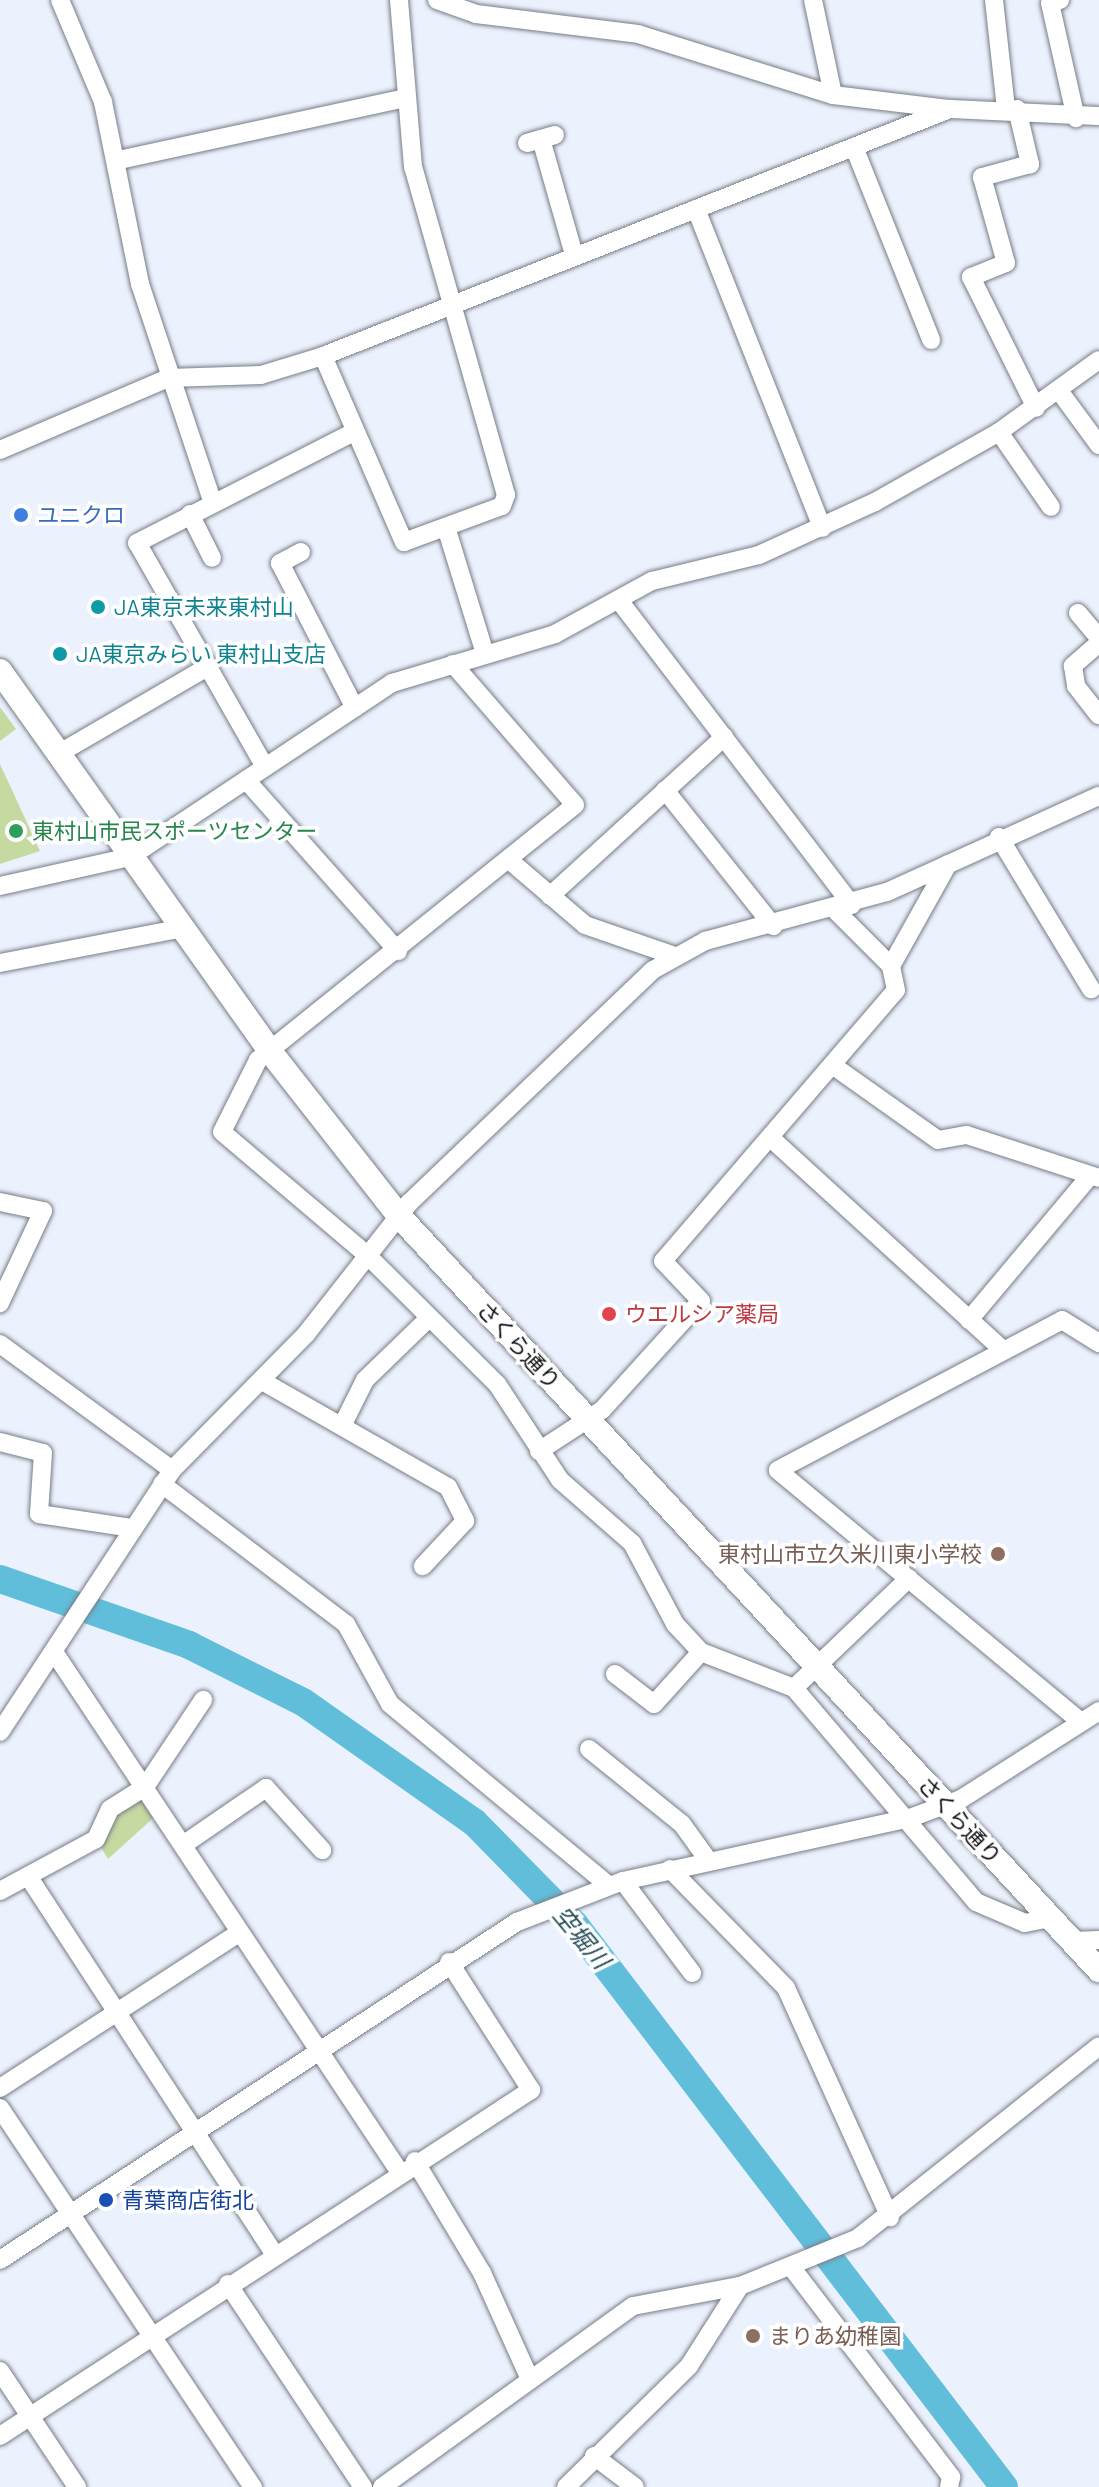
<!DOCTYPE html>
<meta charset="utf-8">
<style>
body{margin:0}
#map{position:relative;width:1099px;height:2487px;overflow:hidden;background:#ecf2fd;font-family:Barlow,"Noto Sans JP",sans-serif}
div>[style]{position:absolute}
.green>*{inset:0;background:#c4daa1}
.river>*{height:28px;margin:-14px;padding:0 14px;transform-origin:14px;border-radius:14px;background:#61beda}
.roads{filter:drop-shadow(0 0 2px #777c86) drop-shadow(0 0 2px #777c86)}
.street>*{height:18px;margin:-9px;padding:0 9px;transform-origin:9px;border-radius:9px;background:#fff}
.secondary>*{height:24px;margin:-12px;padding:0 12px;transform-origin:12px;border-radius:12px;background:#fff}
.dots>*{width:22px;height:22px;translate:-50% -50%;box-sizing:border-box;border:4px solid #fff;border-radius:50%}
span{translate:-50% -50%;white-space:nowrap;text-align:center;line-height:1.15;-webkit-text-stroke:7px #fff;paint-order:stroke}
.shop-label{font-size:22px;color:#366cbe}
.left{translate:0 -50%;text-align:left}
.culture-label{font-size:22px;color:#0d838f}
.leisure-label{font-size:22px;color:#27864d}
.health-label{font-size:22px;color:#be3a42}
.street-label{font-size:22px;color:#0f1114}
.education-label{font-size:22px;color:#785e54}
.right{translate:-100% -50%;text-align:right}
.transit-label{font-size:22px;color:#164399}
.water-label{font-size:24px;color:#1f4955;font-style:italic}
</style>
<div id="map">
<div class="green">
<div style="clip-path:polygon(0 707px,16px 729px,0 741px)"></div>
<div style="clip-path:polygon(0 764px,40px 851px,0 864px)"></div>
<div style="clip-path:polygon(145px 1787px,161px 1811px,108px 1859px,96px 1839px,110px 1809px)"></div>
</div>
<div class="river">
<div style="left:0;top:1579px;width:200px;rotate:19.2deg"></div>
<div style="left:189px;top:1645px;width:127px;rotate:26.6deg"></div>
<div style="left:303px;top:1702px;width:209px;rotate:35.1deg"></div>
<div style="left:474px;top:1822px;width:144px;rotate:45.6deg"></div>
<div style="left:575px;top:1925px;width:707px;rotate:52.64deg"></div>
</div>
<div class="roads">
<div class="street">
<div style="left:60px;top:0;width:111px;rotate:67.1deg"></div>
<div style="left:103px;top:102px;width:186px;rotate:78.5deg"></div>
<div style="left:140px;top:284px;width:228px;rotate:71.6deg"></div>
<div style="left:437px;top:0;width:41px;rotate:19.7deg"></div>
<div style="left:476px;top:14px;width:163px;rotate:7deg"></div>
<div style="left:638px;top:34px;width:204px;rotate:17.4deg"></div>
<div style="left:833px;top:95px;width:116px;rotate:6.9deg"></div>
<div style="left:813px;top:0;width:97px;rotate:78.1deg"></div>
<div style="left:994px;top:0;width:109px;rotate:83.7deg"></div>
<div style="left:1060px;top:0;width:10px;rotate:163deg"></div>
<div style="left:1050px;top:3px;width:118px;rotate:77.3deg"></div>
<div style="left:1017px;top:109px;width:57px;rotate:76.7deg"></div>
<div style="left:1030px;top:164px;width:50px;rotate:164.8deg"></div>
<div style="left:982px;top:177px;width:89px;rotate:74.4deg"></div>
<div style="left:1006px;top:263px;width:38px;rotate:158deg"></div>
<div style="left:971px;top:277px;width:146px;rotate:63.6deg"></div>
<div style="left:541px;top:139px;width:121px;rotate:74.1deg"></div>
<div style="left:527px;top:143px;width:29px;rotate:-16deg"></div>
<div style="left:854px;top:147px;width:208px;rotate:68.2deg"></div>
<div style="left:119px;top:160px;width:289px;rotate:-12.2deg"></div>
<div style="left:696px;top:209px;width:343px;rotate:68.4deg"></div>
<div style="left:323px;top:356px;width:203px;rotate:66.5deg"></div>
<div style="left:404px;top:542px;width:104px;rotate:-20.2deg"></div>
<div style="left:502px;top:506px;width:12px;rotate:-70deg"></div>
<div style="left:506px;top:495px;width:341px;rotate:-105.8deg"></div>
<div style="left:413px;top:167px;width:168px;rotate:-94.8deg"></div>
<div style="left:1060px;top:392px;width:66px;rotate:53.7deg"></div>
<div style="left:999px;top:432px;width:91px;rotate:55.3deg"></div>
<div style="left:0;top:450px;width:183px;rotate:-23.2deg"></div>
<div style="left:168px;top:378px;width:93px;rotate:-1.8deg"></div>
<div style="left:261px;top:375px;width:65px;rotate:-17deg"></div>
<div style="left:323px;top:356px;width:674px;rotate:-21.5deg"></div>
<div style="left:950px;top:109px;width:149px;rotate:2.7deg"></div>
<div style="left:190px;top:514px;width:49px;rotate:63.4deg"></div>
<div style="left:446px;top:527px;width:133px;rotate:72.9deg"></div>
<div style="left:301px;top:552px;width:24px;rotate:152deg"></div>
<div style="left:280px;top:563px;width:163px;rotate:62.7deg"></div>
<div style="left:621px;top:603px;width:380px;rotate:52.6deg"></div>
<div style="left:1078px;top:613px;width:33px;rotate:50deg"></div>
<div style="left:1099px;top:643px;width:35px;rotate:139deg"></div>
<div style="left:1073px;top:666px;width:20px;rotate:81deg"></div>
<div style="left:1076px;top:686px;width:37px;rotate:52deg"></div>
<div style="left:453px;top:664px;width:186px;rotate:49.1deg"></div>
<div style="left:575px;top:805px;width:407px;rotate:141.2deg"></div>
<div style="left:258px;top:1060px;width:80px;rotate:116.6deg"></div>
<div style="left:222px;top:1132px;width:192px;rotate:40.3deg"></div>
<div style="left:368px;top:1256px;width:182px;rotate:44.8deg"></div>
<div style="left:497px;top:1384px;width:115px;rotate:56.7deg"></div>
<div style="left:560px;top:1480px;width:96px;rotate:41.2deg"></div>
<div style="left:632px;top:1543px;width:92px;rotate:62deg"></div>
<div style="left:675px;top:1624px;width:38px;rotate:47deg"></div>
<div style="left:701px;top:1652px;width:100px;rotate:21.2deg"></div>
<div style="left:794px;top:1688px;width:281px;rotate:49.6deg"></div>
<div style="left:976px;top:1902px;width:53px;rotate:23.2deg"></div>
<div style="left:1025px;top:1923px;width:26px;rotate:-11deg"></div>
<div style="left:58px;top:754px;width:171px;rotate:-30.2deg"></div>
<div style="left:265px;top:767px;width:258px;rotate:-119.7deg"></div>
<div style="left:137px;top:543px;width:244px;rotate:-27.1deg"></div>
<div style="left:246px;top:780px;width:229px;rotate:48.4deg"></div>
<div style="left:665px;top:790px;width:174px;rotate:51.5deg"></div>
<div style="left:999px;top:837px;width:178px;rotate:58.8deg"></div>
<div style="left:509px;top:860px;width:100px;rotate:40.5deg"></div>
<div style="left:585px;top:925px;width:92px;rotate:19deg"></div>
<div style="left:0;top:886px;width:133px;rotate:-12.6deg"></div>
<div style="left:130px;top:857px;width:315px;rotate:-33.6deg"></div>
<div style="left:392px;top:683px;width:170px;rotate:-16.7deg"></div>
<div style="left:555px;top:634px;width:111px;rotate:-28.7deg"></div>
<div style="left:652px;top:581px;width:110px;rotate:-13.7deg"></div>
<div style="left:759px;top:555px;width:128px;rotate:-24.6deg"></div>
<div style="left:875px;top:502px;width:142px;rotate:-29.4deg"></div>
<div style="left:999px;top:432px;width:123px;rotate:-35.8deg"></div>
<div style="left:550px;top:896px;width:236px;rotate:-42.4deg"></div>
<div style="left:0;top:963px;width:186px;rotate:-10.8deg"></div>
<div style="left:891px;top:966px;width:117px;rotate:-60.8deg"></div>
<div style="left:835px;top:1067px;width:126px;rotate:35.3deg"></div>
<div style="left:938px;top:1140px;width:29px;rotate:-10deg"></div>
<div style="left:967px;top:1135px;width:139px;rotate:18deg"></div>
<div style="left:774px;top:1141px;width:309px;rotate:42.4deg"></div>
<div style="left:0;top:1202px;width:44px;rotate:11.8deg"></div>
<div style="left:43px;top:1211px;width:102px;rotate:115.1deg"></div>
<div style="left:969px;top:1320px;width:188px;rotate:-50deg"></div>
<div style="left:0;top:1344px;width:213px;rotate:36.2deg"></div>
<div style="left:262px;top:1381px;width:214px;rotate:29.7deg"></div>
<div style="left:448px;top:1487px;width:38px;rotate:63deg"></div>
<div style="left:465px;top:1521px;width:62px;rotate:133deg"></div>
<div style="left:342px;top:1426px;width:51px;rotate:-63.4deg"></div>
<div style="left:365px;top:1380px;width:86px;rotate:-44.1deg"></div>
<div style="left:0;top:1442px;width:44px;rotate:14.3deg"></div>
<div style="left:43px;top:1453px;width:61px;rotate:93.8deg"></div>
<div style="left:39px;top:1514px;width:95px;rotate:8.5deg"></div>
<div style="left:539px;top:1451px;width:75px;rotate:-33.1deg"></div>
<div style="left:602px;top:1410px;width:147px;rotate:-47.8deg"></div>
<div style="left:701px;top:1301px;width:55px;rotate:-133.5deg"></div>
<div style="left:663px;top:1261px;width:357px;rotate:-49.3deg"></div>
<div style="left:896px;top:990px;width:25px;rotate:-102deg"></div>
<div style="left:891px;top:966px;width:78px;rotate:-135deg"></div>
<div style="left:162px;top:1484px;width:231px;rotate:37.3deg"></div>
<div style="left:346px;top:1624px;width:91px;rotate:61.2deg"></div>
<div style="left:390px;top:1704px;width:283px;rotate:39.7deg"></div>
<div style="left:54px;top:1652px;width:623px;rotate:56.39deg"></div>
<div style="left:615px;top:1674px;width:49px;rotate:37.6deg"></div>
<div style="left:654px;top:1704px;width:70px;rotate:-47.9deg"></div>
<div style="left:794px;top:1688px;width:159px;rotate:-43.7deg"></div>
<div style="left:1081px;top:1722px;width:394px;rotate:-140.3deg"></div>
<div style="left:778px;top:1470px;width:321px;rotate:-27.8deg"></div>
<div style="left:1062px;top:1320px;width:44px;rotate:31.9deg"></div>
<div style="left:0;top:1732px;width:313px;rotate:-56.7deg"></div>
<div style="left:172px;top:1470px;width:191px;rotate:-45.4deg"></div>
<div style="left:306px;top:1334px;width:167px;rotate:-51.8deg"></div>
<div style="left:409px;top:1203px;width:337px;rotate:-43.7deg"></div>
<div style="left:653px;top:970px;width:60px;rotate:-29.1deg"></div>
<div style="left:705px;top:941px;width:188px;rotate:-15.1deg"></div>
<div style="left:887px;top:892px;width:233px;rotate:-24.4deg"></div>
<div style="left:589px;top:1749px;width:119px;rotate:38.9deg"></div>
<div style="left:682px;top:1824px;width:44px;rotate:54.2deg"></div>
<div style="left:183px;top:1845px;width:101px;rotate:-34.5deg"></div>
<div style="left:266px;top:1788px;width:84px;rotate:47.9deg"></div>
<div style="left:670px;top:1869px;width:166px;rotate:45.7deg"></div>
<div style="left:786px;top:1988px;width:252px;rotate:65.6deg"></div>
<div style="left:28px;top:1876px;width:451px;rotate:56.9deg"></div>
<div style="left:623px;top:1881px;width:115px;rotate:53.1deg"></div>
<div style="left:0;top:1891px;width:109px;rotate:-28.4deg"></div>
<div style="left:96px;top:1839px;width:33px;rotate:-65deg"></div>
<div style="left:110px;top:1809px;width:41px;rotate:-32.2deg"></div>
<div style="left:145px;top:1787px;width:105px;rotate:-56.3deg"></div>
<div style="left:1072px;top:1941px;width:27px;rotate:-2deg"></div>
<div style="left:0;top:2088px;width:286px;rotate:-33deg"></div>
<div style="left:0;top:2108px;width:456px;rotate:56.3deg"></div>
<div style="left:415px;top:2161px;width:131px;rotate:59.1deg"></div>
<div style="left:482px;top:2273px;width:114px;rotate:65.7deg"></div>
<div style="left:0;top:2260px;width:618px;rotate:-33.18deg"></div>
<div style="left:517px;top:1922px;width:114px;rotate:-21.1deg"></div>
<div style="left:623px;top:1881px;width:294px;rotate:-12.4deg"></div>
<div style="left:910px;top:1818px;width:54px;rotate:-20.4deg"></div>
<div style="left:961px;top:1799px;width:164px;rotate:-32.5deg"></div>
<div style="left:792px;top:2268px;width:263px;rotate:52.7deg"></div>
<div style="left:951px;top:2477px;width:10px;rotate:101deg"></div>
<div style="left:228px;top:2284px;width:244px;rotate:56.4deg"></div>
<div style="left:0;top:2371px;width:139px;rotate:56.4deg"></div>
<div style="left:0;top:2436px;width:634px;rotate:-33.09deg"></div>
<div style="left:531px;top:2090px;width:152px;rotate:-122.6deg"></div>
<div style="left:594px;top:2456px;width:51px;rotate:37.1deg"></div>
<div style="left:382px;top:2487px;width:309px;rotate:-35.8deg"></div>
<div style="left:633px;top:2306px;width:109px;rotate:-10.6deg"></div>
<div style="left:740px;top:2286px;width:127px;rotate:-22.1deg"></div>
<div style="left:858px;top:2238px;width:308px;rotate:-38.5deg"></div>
<div style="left:566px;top:2487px;width:173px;rotate:-44.5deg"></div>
<div style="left:689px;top:2366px;width:95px;rotate:-57.5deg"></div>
</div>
<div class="secondary">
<div style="left:0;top:671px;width:465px;rotate:54.6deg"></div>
<div style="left:269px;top:1050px;width:211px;rotate:51.9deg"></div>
<div style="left:399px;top:1216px;width:1029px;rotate:47.13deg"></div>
</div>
</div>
<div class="dots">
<div style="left:21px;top:515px;background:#3f7fe0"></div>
<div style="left:98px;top:607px;background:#0f9aa8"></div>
<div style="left:60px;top:654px;background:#0f9aa8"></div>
<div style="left:16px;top:831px;background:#2e9e5b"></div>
<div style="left:609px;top:1314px;background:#e0444e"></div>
<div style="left:998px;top:1554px;background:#8d6e63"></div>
<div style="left:106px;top:2200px;background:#1a4fb4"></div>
<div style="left:753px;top:2336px;background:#8d6e63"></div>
</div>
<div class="shop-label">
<span class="left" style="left:37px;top:515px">ユニクロ</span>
</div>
<div class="culture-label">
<span class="left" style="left:114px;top:607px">JA東京未来東村山</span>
<span class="left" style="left:76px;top:654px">JA東京みらい 東村山支店</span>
</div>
<div class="leisure-label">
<span class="left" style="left:32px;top:831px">東村山市民スポーツセンター</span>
</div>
<div class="health-label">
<span class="left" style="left:625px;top:1314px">ウエルシア薬局</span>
</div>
<div class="street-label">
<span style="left:519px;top:1345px;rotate:47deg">さくら通り</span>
<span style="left:960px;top:1820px;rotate:47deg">さくら通り</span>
</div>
<div class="education-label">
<span class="right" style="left:982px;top:1554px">東村山市立久米川東小学校</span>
<span class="left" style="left:769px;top:2336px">まりあ幼稚園</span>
</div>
<div class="transit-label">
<span class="left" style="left:122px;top:2200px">青葉商店街北</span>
</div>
<div class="water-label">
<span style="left:582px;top:1937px;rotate:50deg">空堀川</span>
</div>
</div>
